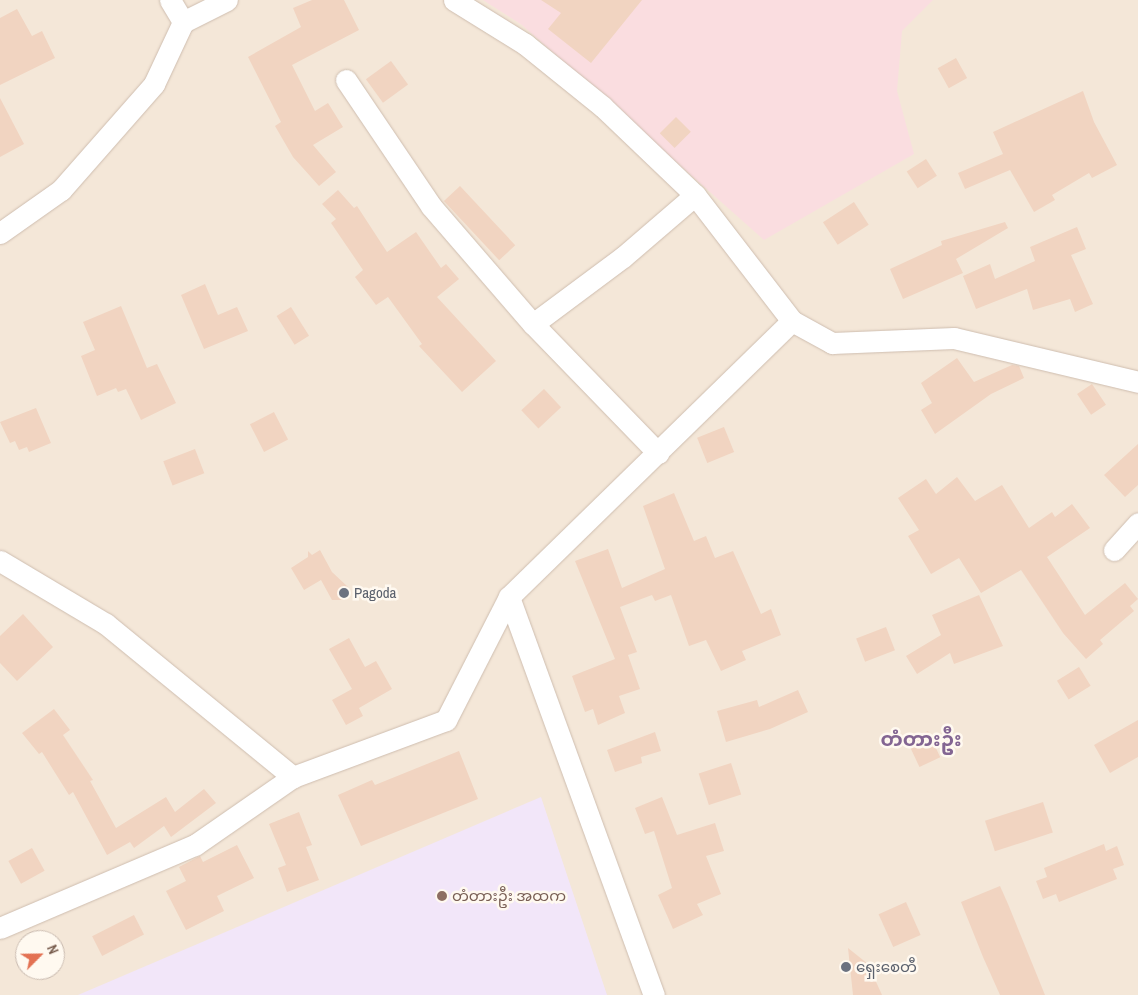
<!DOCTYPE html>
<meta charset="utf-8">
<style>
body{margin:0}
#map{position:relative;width:1138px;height:995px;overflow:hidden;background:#fcf5e9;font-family:"Archivo Narrow","Noto Sans Myanmar",sans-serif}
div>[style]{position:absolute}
.residential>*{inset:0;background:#f4e7d8}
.education>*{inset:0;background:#f2e6f9}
.medical>*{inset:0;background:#fadde0}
.building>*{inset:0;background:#f1d4c1;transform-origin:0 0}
.roads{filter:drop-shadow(0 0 1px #cebdaf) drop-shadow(0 0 1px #cebdaf)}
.minor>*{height:21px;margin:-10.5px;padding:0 10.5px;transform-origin:10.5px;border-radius:10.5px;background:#fff}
.dots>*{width:14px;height:14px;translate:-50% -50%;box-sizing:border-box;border:2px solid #fff9f0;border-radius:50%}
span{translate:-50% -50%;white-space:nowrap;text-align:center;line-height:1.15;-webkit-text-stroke:5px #fff9f0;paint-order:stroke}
.worship-label{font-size:15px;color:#5b616d}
.left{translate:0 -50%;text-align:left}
.education-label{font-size:15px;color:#785e54}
.district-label{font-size:20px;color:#836592;font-weight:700}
.north{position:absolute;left:15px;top:930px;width:50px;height:50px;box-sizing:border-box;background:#fff9f0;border:1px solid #c9baaf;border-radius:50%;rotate:67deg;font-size:14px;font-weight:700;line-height:20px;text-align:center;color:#775c4d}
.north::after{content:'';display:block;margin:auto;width:18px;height:22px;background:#e37152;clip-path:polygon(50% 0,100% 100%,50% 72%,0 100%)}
</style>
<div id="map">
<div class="residential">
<div style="clip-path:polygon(evenodd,0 0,1138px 0,1138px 995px,0 995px,0 0,25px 940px,55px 940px,55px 970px,25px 970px,25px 940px)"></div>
</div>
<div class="education">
<div style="clip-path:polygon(541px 797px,607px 995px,78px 995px)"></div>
</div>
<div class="medical">
<div style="clip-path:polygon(483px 0,933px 0,902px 31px,897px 91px,914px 154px,764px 240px,522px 25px)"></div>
</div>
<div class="building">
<div style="clip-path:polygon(312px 0,344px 0,359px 30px,292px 65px,315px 111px,328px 103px,343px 127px,313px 145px,336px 172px,319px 186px,293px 157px,275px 126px,281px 122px,248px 57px,301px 27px,293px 8px)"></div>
<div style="clip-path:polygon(541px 0,642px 0,591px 63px,548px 29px,561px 13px)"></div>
<div style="clip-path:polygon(17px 9px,32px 36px,42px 31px,55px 58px,0 85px,0 18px)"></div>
<div style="left:956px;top:58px;width:23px;height:21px;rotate:61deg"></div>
<div style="left:391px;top:61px;width:29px;height:31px;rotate:54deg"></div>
<div style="clip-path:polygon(1083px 91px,1094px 122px,1117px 165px,1092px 178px,1089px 173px,1052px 195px,1055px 200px,1034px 212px,1010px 170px,965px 189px,958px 173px,1003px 154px,993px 132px)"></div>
<div style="clip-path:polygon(0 98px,24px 144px,0 157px)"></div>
<div style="left:676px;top:117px;width:21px;height:23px;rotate:45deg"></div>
<div style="left:926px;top:159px;width:20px;height:23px;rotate:57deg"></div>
<div style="left:460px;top:186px;width:81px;height:22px;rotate:47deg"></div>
<div style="clip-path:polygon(338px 190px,354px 208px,357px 206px,387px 252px,416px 232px,441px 268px,446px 264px,459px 279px,437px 297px,496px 361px,462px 392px,419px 346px,422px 344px,388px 297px,376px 305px,355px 277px,363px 270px,331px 223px,336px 219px,322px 204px)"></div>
<div style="left:854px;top:202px;width:27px;height:37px;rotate:57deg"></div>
<div style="clip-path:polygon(1005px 222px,1008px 228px,956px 259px,963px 273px,903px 299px,890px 269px,942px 245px,941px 241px)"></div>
<div style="clip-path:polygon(1077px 227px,1086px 249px,1071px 255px,1093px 304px,1075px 312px,1070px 299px,1033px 310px,1027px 289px,976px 309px,963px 276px,990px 264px,995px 279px,1035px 261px,1030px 247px)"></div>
<div style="clip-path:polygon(205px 284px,218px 315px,237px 307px,248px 331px,204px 349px,181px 295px)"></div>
<div style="clip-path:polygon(121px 306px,147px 368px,157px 364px,176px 403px,141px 420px,126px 389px,118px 392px,116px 388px,97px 396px,81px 356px,95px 350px,83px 322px)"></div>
<div style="left:291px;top:307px;width:34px;height:17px;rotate:58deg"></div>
<div style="clip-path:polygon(957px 358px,974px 382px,1012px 365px,1019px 366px,1024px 378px,991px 394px,935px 434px,921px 410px,932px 403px,921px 383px)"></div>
<div style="left:1092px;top:384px;width:25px;height:18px;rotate:56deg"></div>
<div style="left:544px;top:389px;width:25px;height:31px;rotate:47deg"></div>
<div style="clip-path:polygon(36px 408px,51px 443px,29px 452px,27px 447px,19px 450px,15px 441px,10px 443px,0 422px)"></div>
<div style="left:274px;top:412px;width:31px;height:27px;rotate:63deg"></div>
<div style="left:724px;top:427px;width:27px;height:29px;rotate:68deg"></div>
<div style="clip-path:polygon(1138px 444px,1138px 485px,1125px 497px,1104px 475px)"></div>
<div style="left:195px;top:449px;width:26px;height:34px;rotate:69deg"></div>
<div style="clip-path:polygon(957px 477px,975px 501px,1002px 485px,1029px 528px,1052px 512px,1055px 517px,1072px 504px,1090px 528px,1047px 557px,1085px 615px,1125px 583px,1138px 599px,1130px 606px,1134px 611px,1100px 640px,1103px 644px,1086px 659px,1063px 633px,1021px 570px,981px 593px,959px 558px,931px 574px,908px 536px,919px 530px,898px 498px,926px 479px,936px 494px)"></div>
<div style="clip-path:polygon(674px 493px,694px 541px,706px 536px,715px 558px,733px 551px,761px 614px,771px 609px,781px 635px,742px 651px,746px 660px,721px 671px,706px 640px,689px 646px,671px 595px,655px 601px,652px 595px,620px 607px,637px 652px,628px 655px,640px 689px,619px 696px,625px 713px,598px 725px,593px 709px,585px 712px,572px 676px,615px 659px,575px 561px,608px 549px,622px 588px,665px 569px,643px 506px)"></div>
<div style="clip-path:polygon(320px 550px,332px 572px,348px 587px,350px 594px,346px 600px,332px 600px,321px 580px,304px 590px,291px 568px,308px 557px,308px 551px,312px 555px)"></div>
<div style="clip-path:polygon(979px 595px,1003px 646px,954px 664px,950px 653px,917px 674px,906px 656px,941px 635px,932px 615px)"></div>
<div style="clip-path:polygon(23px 614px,53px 647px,17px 681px,0 663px,0 636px)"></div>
<div style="left:886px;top:627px;width:25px;height:32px;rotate:69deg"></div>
<div style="clip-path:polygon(349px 638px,365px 667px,376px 661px,392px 689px,359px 708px,363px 716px,346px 725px,332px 700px,352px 689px,329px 649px)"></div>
<div style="left:1079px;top:667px;width:22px;height:26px;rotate:58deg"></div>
<div style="clip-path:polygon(798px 690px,808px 712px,770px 729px,726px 742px,717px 711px,757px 700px,759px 707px)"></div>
<div style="clip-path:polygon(54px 709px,70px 730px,63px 735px,93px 780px,90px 781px,116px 828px,166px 797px,175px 812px,204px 789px,216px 803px,171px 837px,164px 826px,134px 848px,130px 842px,107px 855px,73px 792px,69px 795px,42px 752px,39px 754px,22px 733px)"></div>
<div style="clip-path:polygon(1138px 720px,1138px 757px,1110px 773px,1094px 745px)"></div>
<div style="left:928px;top:731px;width:29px;height:23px;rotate:65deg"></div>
<div style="clip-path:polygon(655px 732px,661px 751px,641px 757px,642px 763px,615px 772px,607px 750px)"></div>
<div style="clip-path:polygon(459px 751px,478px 799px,361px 846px,338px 795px,372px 780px,375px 785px)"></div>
<div style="left:731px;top:763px;width:33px;height:34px;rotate:72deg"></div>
<div style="clip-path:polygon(662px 797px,677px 835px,715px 823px,724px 851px,706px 856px,721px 894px,697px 904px,703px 915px,673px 929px,658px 895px,672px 888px,654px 831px,645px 834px,635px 808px)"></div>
<div style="left:1043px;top:802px;width:32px;height:61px;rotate:72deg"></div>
<div style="clip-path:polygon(299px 812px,312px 845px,306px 847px,319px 880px,287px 892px,278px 868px,286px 865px,269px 824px)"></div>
<div style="clip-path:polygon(1104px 844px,1106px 851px,1117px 846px,1124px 865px,1113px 869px,1117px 879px,1059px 902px,1056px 894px,1043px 899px,1036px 881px,1047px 877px,1044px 868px)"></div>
<div style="clip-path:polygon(237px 845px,254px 878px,217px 896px,224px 911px,186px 930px,166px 891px,186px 881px,179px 867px,200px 856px,203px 862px)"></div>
<div style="left:32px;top:848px;width:26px;height:27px;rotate:61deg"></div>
<div style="clip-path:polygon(1000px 886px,1008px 904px,1045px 995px,1000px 995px,983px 957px,961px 902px)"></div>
<div style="left:906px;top:902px;width:36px;height:30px;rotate:66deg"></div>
<div style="left:134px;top:915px;width:22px;height:47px;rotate:63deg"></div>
<div style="clip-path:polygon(848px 948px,868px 964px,882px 995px,853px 995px)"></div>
</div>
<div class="roads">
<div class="minor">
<div style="left:170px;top:0;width:26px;rotate:59deg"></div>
<div style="left:454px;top:0;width:84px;rotate:31.8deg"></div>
<div style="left:525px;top:44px;width:100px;rotate:38.9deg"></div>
<div style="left:603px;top:107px;width:127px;rotate:43.7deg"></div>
<div style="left:695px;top:195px;width:159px;rotate:52.4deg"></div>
<div style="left:792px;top:321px;width:46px;rotate:28.8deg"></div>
<div style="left:832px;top:343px;width:122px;rotate:-2.3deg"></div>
<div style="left:954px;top:338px;width:189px;rotate:13.4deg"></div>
<div style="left:346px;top:80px;width:152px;rotate:56deg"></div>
<div style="left:431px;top:206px;width:156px;rotate:49.2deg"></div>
<div style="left:533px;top:324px;width:180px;rotate:45.9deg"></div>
<div style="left:0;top:233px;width:75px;rotate:-35.2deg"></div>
<div style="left:61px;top:190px;width:141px;rotate:-48.7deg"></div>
<div style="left:154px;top:84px;width:68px;rotate:-64.9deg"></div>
<div style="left:183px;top:22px;width:49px;rotate:-26.6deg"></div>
<div style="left:533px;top:324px;width:112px;rotate:-36.7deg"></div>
<div style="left:623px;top:257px;width:95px;rotate:-40.7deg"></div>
<div style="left:1114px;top:550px;width:36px;rotate:-48deg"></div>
<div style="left:0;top:561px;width:123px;rotate:30.7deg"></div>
<div style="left:106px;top:624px;width:242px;rotate:39.3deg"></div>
<div style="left:293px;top:777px;width:163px;rotate:-20.4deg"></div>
<div style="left:446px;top:720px;width:138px;rotate:-62.9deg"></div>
<div style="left:509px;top:597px;width:395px;rotate:-44.3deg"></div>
<div style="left:509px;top:597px;width:424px;rotate:70deg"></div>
<div style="left:0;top:928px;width:212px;rotate:-23.1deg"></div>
<div style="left:195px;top:845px;width:119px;rotate:-34.8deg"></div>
</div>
</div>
<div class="dots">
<div style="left:344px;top:593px;background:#6b7280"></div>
<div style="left:442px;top:896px;background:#8d6e63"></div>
<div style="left:846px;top:967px;background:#6b7280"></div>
</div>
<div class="worship-label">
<span class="left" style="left:354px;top:593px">Pagoda</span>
<span class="left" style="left:856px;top:967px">ရှေးစေတီ</span>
</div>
<div class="education-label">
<span class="left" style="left:452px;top:896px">တံတားဦး အထက</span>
</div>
<div class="district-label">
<span style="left:921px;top:738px">တံတားဦး</span>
</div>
<div class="north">N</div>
</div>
